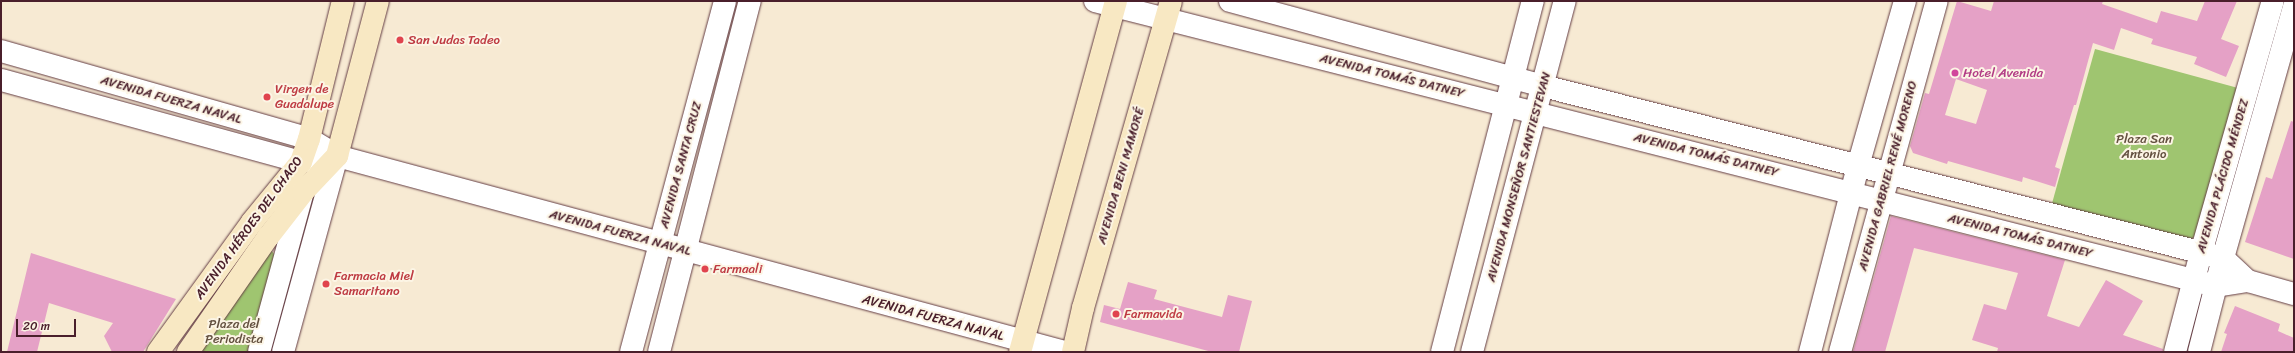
<!DOCTYPE html>
<meta charset="utf-8">
<style>
body{margin:0}
#map{position:relative;width:2295px;height:353px;overflow:hidden;background:#f7ead3;font-family:Sriracha,sans-serif}
div>[style]{position:absolute}
.green>*{inset:0;background:#9fc570}
.building>*{inset:0;background:#e5a1c6}
.roads{filter:drop-shadow(0 0 1px #643d44) drop-shadow(0 0 1px #643d44)}
.street>*{height:22px;margin:-11px;padding:0 11px;transform-origin:11px;border-radius:11px;background:#fff}
.secondary>*{height:22px;margin:-11px;padding:0 11px;transform-origin:11px;border-radius:11px;background:#f8e8c3}
.dots>*{width:11px;height:11px;translate:-50% -50%;box-sizing:border-box;border:2px solid #fcf5e5;border-radius:50%}
span{translate:-50% -50%;white-space:nowrap;text-align:center;line-height:1.15;-webkit-text-stroke:4px #fcf5e5;paint-order:stroke}
.health-label{font-size:13px;color:#be3a42}
.left{translate:0 -50%;text-align:left}
.hotel-label{font-size:13px;color:#b23c85}
.street-label{font-size:13px;color:#4a1f2b}
.park-label{font-size:13px;color:#645140}
.frame{position:absolute;inset:0;border:2px solid #4a1f2b;pointer-events:none}
.scale{position:absolute;left:16px;top:319px;width:60px;height:18px;box-sizing:border-box;border:2px solid #4a1f2b;border-top:0;padding-left:5px;font-size:12px;line-height:14px;white-space:nowrap;color:#4a1f2b;-webkit-text-stroke:3px #fcf5e5;paint-order:stroke}
</style>
<div id="map">
<div class="green">
<div style="clip-path:polygon(2095px 49px,2238px 88px,2195px 236px,2188px 242px,2051px 207px)"></div>
<div style="clip-path:polygon(271px 250px,275px 255px,248px 352px,198px 352px)"></div>
</div>
<div class="building">
<div style="clip-path:polygon(evenodd,1957px 1px,1991px 11px,1994px 1px,2103px 1px,2102px 4px,2157px 23px,2161px 11px,2197px 21px,2205px 1px,2237px 1px,2221px 39px,2239px 46px,2226px 77px,2194px 64px,2197px 57px,2151px 44px,2153px 39px,2121px 28px,2114px 50px,2093px 43px,2076px 105px,2074px 105px,2055px 167px,2060px 169px,2055px 187px,2023px 177px,2022px 182px,1948px 161px,1947px 164px,1913px 153px,1910px 146px,1925px 93px,1929px 94px,1957px 1px,1956px 79px,1987px 90px,1976px 124px,1945px 115px,1956px 79px)"></div>
<div style="clip-path:polygon(2291px 121px,2294px 122px,2294px 259px,2245px 242px,2266px 177px,2272px 179px)"></div>
<div style="clip-path:polygon(1891px 216px,2065px 260px,2047px 316px,2079px 327px,2106px 280px,2143px 301px,2123px 335px,2163px 349px,2163px 352px,1997px 352px,1998px 348px,1972px 340px,1984px 304px,2006px 310px,2018px 273px,1914px 248px,1885px 352px,1853px 352px)"></div>
<div style="clip-path:polygon(31px 253px,176px 299px,143px 352px,112px 352px,104px 336px,113px 323px,49px 303px,37px 352px,7px 352px)"></div>
<div style="clip-path:polygon(1128px 282px,1157px 290px,1154px 299px,1222px 317px,1228px 295px,1252px 301px,1239px 352px,1212px 352px,1100px 322px,1104px 305px,1120px 309px)"></div>
<div style="clip-path:polygon(2235px 306px,2280px 324px,2278px 331px,2294px 338px,2294px 352px,2221px 352px,2227px 334px,2224px 333px)"></div>
</div>
<div class="roads">
<div class="street">
<div style="left:1095px;top:1px;width:1157px;rotate:14.26deg"></div>
<div style="left:2216px;top:286px;width:32px;rotate:-9deg"></div>
<div style="left:2248px;top:281px;width:48px;rotate:15.8deg"></div>
<div style="left:1230px;top:1px;width:324px;rotate:15.2deg"></div>
<div style="left:1543px;top:86px;width:701px;rotate:14.19deg"></div>
<div style="left:2223px;top:258px;width:34px;rotate:43deg"></div>
<div style="left:1px;top:51px;width:320px;rotate:15.9deg"></div>
<div style="left:309px;top:139px;width:33px;rotate:31deg"></div>
<div style="left:337px;top:156px;width:36px;rotate:171deg"></div>
<div style="left:301px;top:162px;width:311px;rotate:-164.7deg"></div>
<div style="left:259px;top:352px;width:167px;rotate:-74.7deg"></div>
<div style="left:283px;top:352px;width:203px;rotate:-74.6deg"></div>
<div style="left:337px;top:156px;width:754px;rotate:15.07deg"></div>
<div style="left:631px;top:352px;width:363px;rotate:-75deg"></div>
<div style="left:659px;top:352px;width:363px;rotate:-75.5deg"></div>
<div style="left:1442px;top:352px;width:363px;rotate:-75.5deg"></div>
<div style="left:1472px;top:352px;width:363px;rotate:-75.2deg"></div>
<div style="left:1810px;top:352px;width:192px;rotate:-75.5deg"></div>
<div style="left:1858px;top:166px;width:172px;rotate:-74.1deg"></div>
<div style="left:1840px;top:352px;width:364px;rotate:-74.6deg"></div>
<div style="left:2175px;top:352px;width:102px;rotate:-75.3deg"></div>
<div style="left:2201px;top:253px;width:262px;rotate:-74.1deg"></div>
<div style="left:2199px;top:352px;width:97px;rotate:-75.7deg"></div>
<div style="left:2223px;top:258px;width:261px;rotate:-74.2deg"></div>
</div>
<div class="secondary">
<div style="left:158px;top:352px;width:160px;rotate:-54.1deg"></div>
<div style="left:252px;top:222px;width:77px;rotate:-50.8deg"></div>
<div style="left:301px;top:162px;width:24px;rotate:-71deg"></div>
<div style="left:309px;top:139px;width:142px;rotate:-76.2deg"></div>
<div style="left:188px;top:352px;width:140px;rotate:-55.2deg"></div>
<div style="left:268px;top:237px;width:57px;rotate:-52.1deg"></div>
<div style="left:303px;top:192px;width:50px;rotate:-46.6deg"></div>
<div style="left:337px;top:156px;width:160px;rotate:-75.2deg"></div>
<div style="left:1020px;top:352px;width:364px;rotate:-74.7deg"></div>
<div style="left:1073px;top:352px;width:45px;rotate:-77.2deg"></div>
<div style="left:1083px;top:308px;width:319px;rotate:-74deg"></div>
</div>
</div>
<div class="dots">
<div style="left:400px;top:40px;background:#e0444e"></div>
<div style="left:1955px;top:73px;background:#d1479c"></div>
<div style="left:267px;top:97px;background:#e0444e"></div>
<div style="left:705px;top:269px;background:#e0444e"></div>
<div style="left:326px;top:284px;background:#e0444e"></div>
<div style="left:1116px;top:314px;background:#e0444e"></div>
</div>
<div class="health-label">
<span class="left" style="left:408px;top:40px">San Judas Tadeo</span>
<span class="left" style="left:275px;top:97px">Virgen de<br>Guadalupe</span>
<span class="left" style="left:713px;top:269px">Farmaali</span>
<span class="left" style="left:334px;top:284px">Farmacia Miel<br>Samaritano</span>
<span class="left" style="left:1124px;top:314px">Farmavida</span>
</div>
<div class="hotel-label">
<span class="left" style="left:1963px;top:73px">Hotel Avenida</span>
</div>
<div class="street-label">
<span style="left:1392px;top:76px;rotate:14deg">AVENIDA TOMÁS DATNEY</span>
<span style="left:171px;top:100px;rotate:16deg">AVENIDA FUERZA NAVAL</span>
<span style="left:1706px;top:155px;rotate:14deg">AVENIDA TOMÁS DATNEY</span>
<span style="left:681px;top:165px;rotate:-75deg">AVENIDA SANTA CRUZ</span>
<span style="left:1121px;top:176px;rotate:-74deg">AVENIDA BENI MAMORÉ</span>
<span style="left:1888px;top:176px;rotate:-75deg">AVENIDA GABRIEL RENÉ MORENO</span>
<span style="left:2223px;top:176px;rotate:-74deg">AVENIDA PLÁCIDO MÉNDEZ</span>
<span style="left:1519px;top:177px;rotate:-75deg">AVENIDA MONSEÑOR SANTIESTEVAN</span>
<span style="left:249px;top:228px;rotate:-54deg">AVENIDA HÉROES DEL CHACO</span>
<span style="left:620px;top:233px;rotate:15deg">AVENIDA FUERZA NAVAL</span>
<span style="left:2020px;top:236px;rotate:14deg">AVENIDA TOMÁS DATNEY</span>
<span style="left:933px;top:318px;rotate:15deg">AVENIDA FUERZA NAVAL</span>
</div>
<div class="park-label">
<span style="left:2144px;top:147px">Plaza San<br>Antonio</span>
<span style="left:234px;top:332px">Plaza del<br>Periodista</span>
</div>
<div class="frame"></div>
<div class="scale">20 m</div>
</div>
